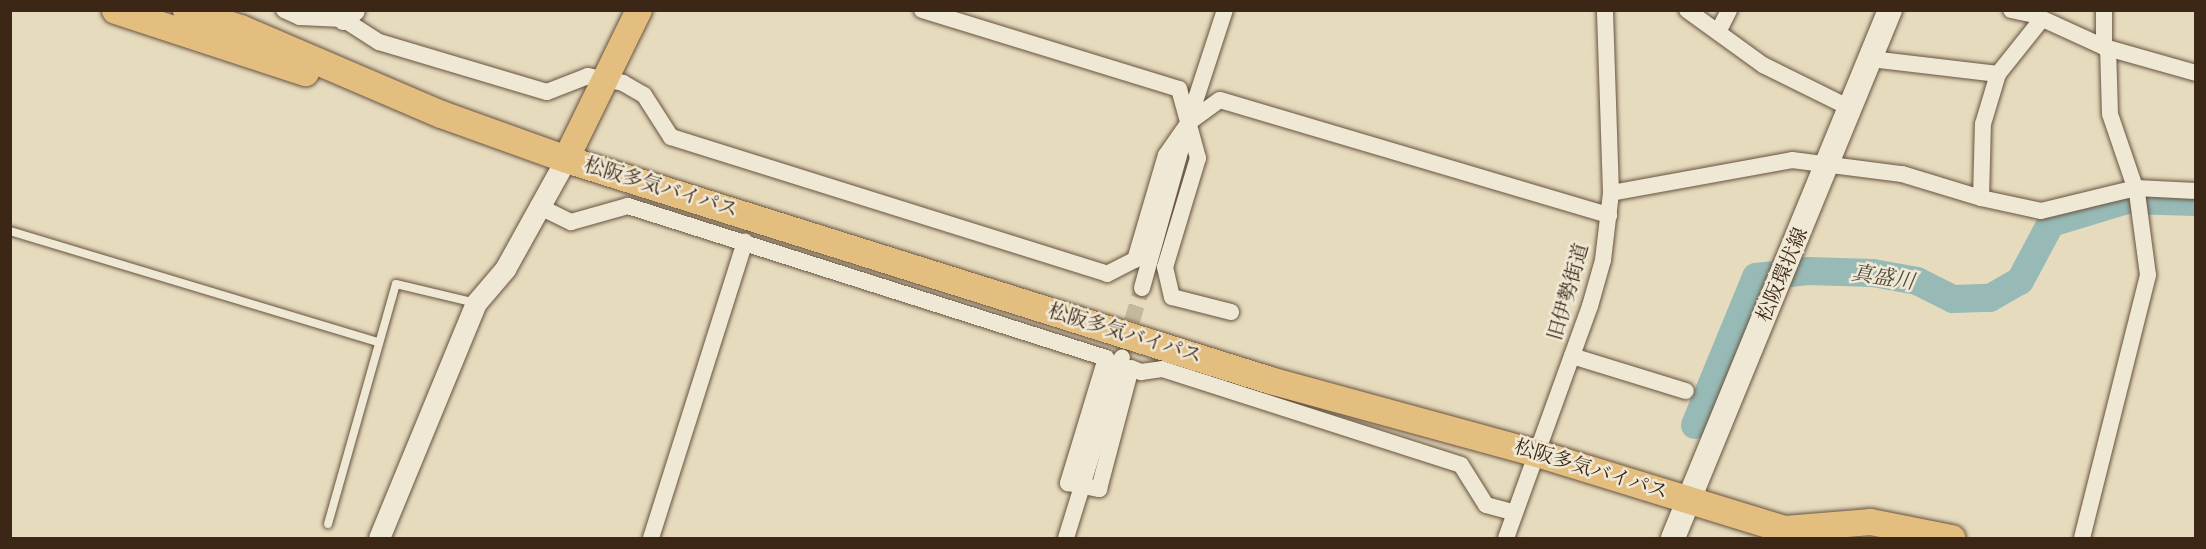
<!DOCTYPE html>
<meta charset="utf-8">
<style>
body{margin:0}
#map{position:relative;width:2206px;height:549px;overflow:hidden;background:#e7dbbe;font-family:"Libre Bodoni","Noto Serif JP",serif}
div>[style]{position:absolute}
.river>*{height:28px;margin:-14px;padding:0 14px;transform-origin:14px;border-radius:14px;background:#97bab6}
.minor-tunnel>*{height:16px;margin-top:-8px;transform-origin:0;background:repeating-linear-gradient(90deg,#c5b79c 0 16px,transparent 0 24px)}
.roads{filter:drop-shadow(0 0 2px #67533f) drop-shadow(0 0 2px #67533f)}
.service>*{height:8px;margin:-4px;padding:0 4px;transform-origin:4px;border-radius:4px;background:#efe8d5}
.minor>*{height:16px;margin:-8px;padding:0 8px;transform-origin:8px;border-radius:8px;background:#efe8d5}
.tertiary>*{height:21px;margin:-10.5px;padding:0 10.5px;transform-origin:10.5px;border-radius:10.5px;background:#efe8d5}
.secondary>*{height:24px;margin:-12px;padding:0 12px;transform-origin:12px;border-radius:12px;background:#efe8d5}
.primary>*{height:26px;margin:-13px;padding:0 13px;transform-origin:13px;border-radius:13px;background:#e4be7f}
.trunk>*{height:27px;margin:-13.5px;padding:0 13.5px;transform-origin:13.5px;border-radius:13.5px;background:#e4be7f}
span{translate:-50% -50%;white-space:nowrap;text-align:center;line-height:1.15;-webkit-text-stroke:5px #efe8d5;paint-order:stroke}
.street-label{font-size:20px;color:#3c2615}
.water-label{font-size:21px;color:#534b3d;font-style:italic}
.frame{position:absolute;inset:0;border:12px solid #3c2615;pointer-events:none}
</style>
<div id="map">
<div class="river">
<div style="left:1695px;top:425px;width:160px;rotate:-67.6deg"></div>
<div style="left:1756px;top:277px;width:52px;rotate:-6.6deg"></div>
<div style="left:1808px;top:271px;width:65px;rotate:1.8deg"></div>
<div style="left:1873px;top:273px;width:45px;rotate:10.3deg"></div>
<div style="left:1917px;top:281px;width:40px;rotate:26.6deg"></div>
<div style="left:1953px;top:299px;width:37px;rotate:-2deg"></div>
<div style="left:1990px;top:298px;width:34px;rotate:-30deg"></div>
<div style="left:2020px;top:281px;width:66px;rotate:-61.9deg"></div>
<div style="left:2051px;top:223px;width:79px;rotate:-16.8deg"></div>
<div style="left:2127px;top:200px;width:69px;rotate:1.7deg"></div>
</div>
<div class="minor-tunnel">
<div style="left:1125px;top:344px;width:59px;rotate:-73.1deg"></div>
</div>
<div class="roads">
<div class="service">
<div style="left:10px;top:231px;width:383px;rotate:16.8deg"></div>
<div style="left:328px;top:524px;width:249px;rotate:-74.2deg"></div>
<div style="left:396px;top:284px;width:82px;rotate:13.4deg"></div>
</div>
<div class="minor">
<div style="left:284px;top:10px;width:17px;rotate:24deg"></div>
<div style="left:300px;top:17px;width:43px;rotate:2.7deg"></div>
<div style="left:343px;top:19px;width:43px;rotate:32.6deg"></div>
<div style="left:379px;top:42px;width:175px;rotate:16.6deg"></div>
<div style="left:547px;top:92px;width:44px;rotate:-21.3deg"></div>
<div style="left:588px;top:76px;width:36px;rotate:11deg"></div>
<div style="left:623px;top:83px;width:24px;rotate:30deg"></div>
<div style="left:644px;top:95px;width:50px;rotate:57.3deg"></div>
<div style="left:671px;top:137px;width:457px;rotate:17.4deg"></div>
<div style="left:1107px;top:274px;width:31px;rotate:-27deg"></div>
<div style="left:1135px;top:260px;width:109px;rotate:-73.6deg"></div>
<div style="left:1166px;top:155px;width:39px;rotate:-55deg"></div>
<div style="left:1188px;top:123px;width:39px;rotate:-36deg"></div>
<div style="left:1220px;top:100px;width:406px;rotate:16.5deg"></div>
<div style="left:922px;top:10px;width:269px;rotate:17.1deg"></div>
<div style="left:1179px;top:89px;width:72px;rotate:74.6deg"></div>
<div style="left:1198px;top:158px;width:114px;rotate:106.8deg"></div>
<div style="left:1165px;top:267px;width:31px;rotate:77deg"></div>
<div style="left:1172px;top:297px;width:61px;rotate:14.3deg"></div>
<div style="left:1687px;top:10px;width:94px;rotate:35.9deg"></div>
<div style="left:1763px;top:65px;width:99px;rotate:26.3deg"></div>
<div style="left:2011px;top:10px;width:24px;rotate:12deg"></div>
<div style="left:2034px;top:15px;width:77px;rotate:24.6deg"></div>
<div style="left:2104px;top:47px;width:96px;rotate:15.8deg"></div>
<div style="left:2104px;top:10px;width:37px;rotate:90deg"></div>
<div style="left:1718px;top:32px;width:25px;rotate:-63deg"></div>
<div style="left:1871px;top:59px;width:128px;rotate:6.7deg"></div>
<div style="left:1611px;top:193px;width:184px;rotate:-10.3deg"></div>
<div style="left:1792px;top:160px;width:111px;rotate:7.3deg"></div>
<div style="left:1902px;top:174px;width:83px;rotate:16.9deg"></div>
<div style="left:1981px;top:198px;width:61px;rotate:12.2deg"></div>
<div style="left:2041px;top:211px;width:98px;rotate:-13.6deg"></div>
<div style="left:2136px;top:188px;width:60px;rotate:2.9deg"></div>
<div style="left:1981px;top:198px;width:74px;rotate:-88.5deg"></div>
<div style="left:1983px;top:124px;width:52px;rotate:-73.3deg"></div>
<div style="left:1998px;top:74px;width:70px;rotate:-51.3deg"></div>
<div style="left:538px;top:206px;width:37px;rotate:26deg"></div>
<div style="left:571px;top:222px;width:59px;rotate:-15.7deg"></div>
<div style="left:628px;top:206px;width:502px;rotate:17.64deg"></div>
<div style="left:1106px;top:358px;width:131px;rotate:106.9deg"></div>
<div style="left:1068px;top:483px;width:32px;rotate:11deg"></div>
<div style="left:1099px;top:489px;width:125px;rotate:-75.2deg"></div>
<div style="left:1131px;top:368px;width:11px;rotate:22deg"></div>
<div style="left:1141px;top:372px;width:21px;rotate:-8deg"></div>
<div style="left:1162px;top:369px;width:314px;rotate:17.8deg"></div>
<div style="left:1461px;top:465px;width:47px;rotate:58deg"></div>
<div style="left:1486px;top:505px;width:30px;rotate:15deg"></div>
<div style="left:1142px;top:288px;width:171px;rotate:-74.4deg"></div>
<div style="left:1188px;top:123px;width:119px;rotate:-71.9deg"></div>
<div style="left:1572px;top:356px;width:119px;rotate:17.1deg"></div>
<div style="left:651px;top:538px;width:311px;rotate:-72.4deg"></div>
<div style="left:1066px;top:538px;width:189px;rotate:-72.8deg"></div>
<div style="left:1506px;top:538px;width:247px;rotate:-70.1deg"></div>
<div style="left:1590px;top:306px;width:48px;rotate:-74.2deg"></div>
<div style="left:1603px;top:260px;width:67px;rotate:-83.2deg"></div>
<div style="left:1611px;top:193px;width:183px;rotate:-91.9deg"></div>
<div style="left:2082px;top:538px;width:271px;rotate:-75.9deg"></div>
<div style="left:2148px;top:275px;width:83px;rotate:-97.6deg"></div>
<div style="left:2137px;top:193px;width:83px;rotate:-108.9deg"></div>
<div style="left:2110px;top:114px;width:66px;rotate:-91.7deg"></div>
</div>
<div class="tertiary">
<div style="left:343px;top:19px;width:14px;rotate:-39deg"></div>
<div style="left:379px;top:538px;width:254px;rotate:-67.6deg"></div>
<div style="left:476px;top:303px;width:45px;rotate:-49.5deg"></div>
<div style="left:505px;top:269px;width:126px;rotate:-61deg"></div>
</div>
<div class="secondary">
<div style="left:1673px;top:538px;width:571px;rotate:-67.66deg"></div>
</div>
<div class="primary">
<div style="left:566px;top:159px;width:166px;rotate:-63.9deg"></div>
<div style="left:1785px;top:529px;width:86px;rotate:-4.7deg"></div>
<div style="left:1871px;top:522px;width:83px;rotate:11.2deg"></div>
</div>
<div class="trunk">
<div style="left:115px;top:10px;width:200px;rotate:18.1deg"></div>
<div style="left:186px;top:10px;width:57px;rotate:18.4deg"></div>
<div style="left:240px;top:28px;width:219px;rotate:23.2deg"></div>
<div style="left:441px;top:114px;width:133px;rotate:19.8deg"></div>
<div style="left:566px;top:159px;width:738px;rotate:17.43deg"></div>
<div style="left:1270px;top:380px;width:277px;rotate:15.3deg"></div>
<div style="left:1537px;top:453px;width:290px;rotate:17.1deg"></div>
</div>
</div>
<div class="street-label">
<span style="left:661px;top:188px;rotate:17deg">松阪多気バイパス</span>
<span style="left:1783px;top:275px;rotate:-67deg">松阪環状線</span>
<span style="left:1569px;top:292px;rotate:-74deg">旧伊勢街道</span>
<span style="left:1125px;top:334px;rotate:17deg">松阪多気バイパス</span>
<span style="left:1591px;top:470px;rotate:17deg">松阪多気バイパス</span>
</div>
<div class="water-label">
<span style="left:1883px;top:278px;rotate:9deg">真盛川</span>
</div>
<div class="frame"></div>
</div>
